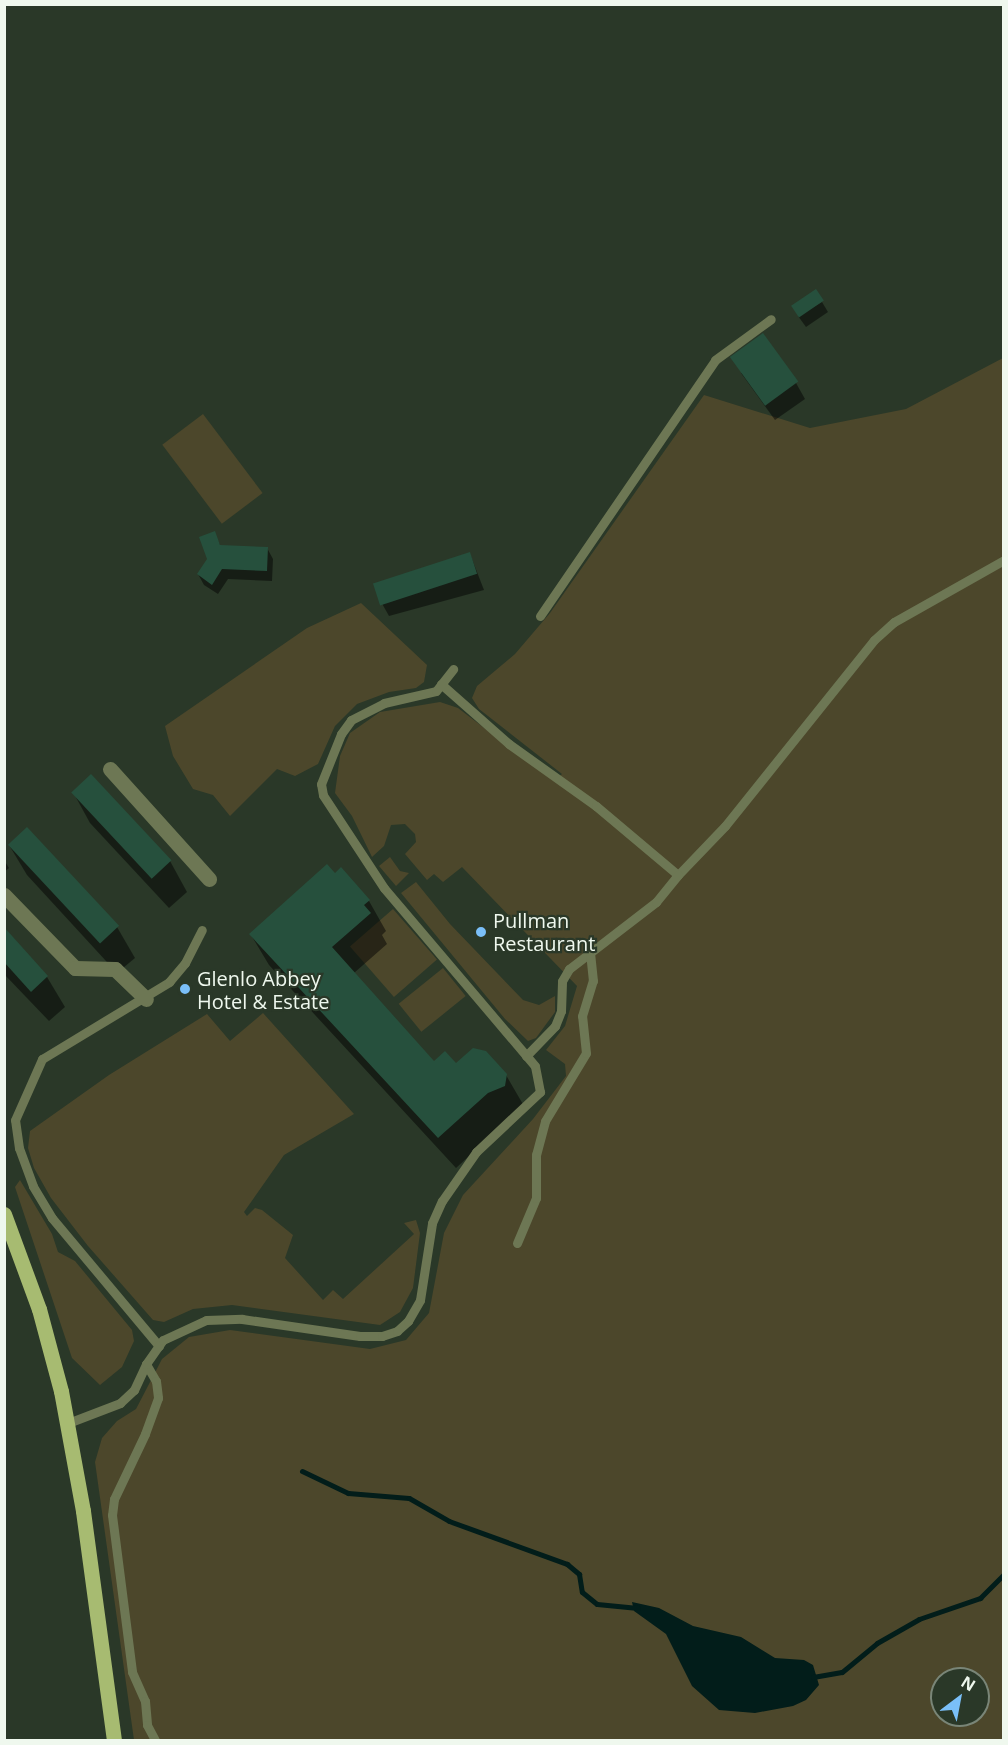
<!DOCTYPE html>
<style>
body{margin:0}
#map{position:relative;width:1008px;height:1745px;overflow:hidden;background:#2a3828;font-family:"Open Sans",sans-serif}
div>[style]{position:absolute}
.green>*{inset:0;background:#4c472b;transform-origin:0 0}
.water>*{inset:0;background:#021d1a}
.shadow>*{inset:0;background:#0007}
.stream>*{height:5px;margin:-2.5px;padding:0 2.5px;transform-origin:2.5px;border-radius:2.5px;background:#021d1a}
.building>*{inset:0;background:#26503d;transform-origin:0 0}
.service>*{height:9px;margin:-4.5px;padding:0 4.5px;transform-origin:4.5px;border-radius:4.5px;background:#6d7754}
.minor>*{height:15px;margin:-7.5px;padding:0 7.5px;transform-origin:7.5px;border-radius:7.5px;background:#6d7754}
.primary>*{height:15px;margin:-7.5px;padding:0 7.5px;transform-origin:7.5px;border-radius:7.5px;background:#a7bb71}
.dots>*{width:16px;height:16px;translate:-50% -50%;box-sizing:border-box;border:3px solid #2a3828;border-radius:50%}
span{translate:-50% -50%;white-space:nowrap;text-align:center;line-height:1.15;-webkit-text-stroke:4.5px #2a3828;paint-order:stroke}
.poi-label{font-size:20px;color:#eff8ee}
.left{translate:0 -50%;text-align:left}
.frame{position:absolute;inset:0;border:6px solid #eff8ee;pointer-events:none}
.north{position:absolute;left:930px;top:1667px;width:60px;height:60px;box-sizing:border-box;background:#2a3828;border:2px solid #798577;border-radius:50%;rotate:32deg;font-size:16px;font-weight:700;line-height:24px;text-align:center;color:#eff8ee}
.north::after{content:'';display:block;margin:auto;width:21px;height:27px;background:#7abff8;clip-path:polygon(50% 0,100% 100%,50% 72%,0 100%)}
</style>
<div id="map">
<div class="green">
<div style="clip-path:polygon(evenodd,1003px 358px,1003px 1740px,134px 1740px,95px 1462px,102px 1438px,117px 1421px,136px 1409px,162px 1359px,189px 1337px,230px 1330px,370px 1349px,406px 1340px,429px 1313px,444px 1233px,463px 1195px,533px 1119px,566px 1076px,565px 1064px,546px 1050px,565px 1026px,577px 986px,462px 867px,443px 882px,434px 874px,427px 880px,405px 854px,416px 842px,415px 834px,405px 824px,391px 825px,384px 846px,372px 857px,352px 816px,335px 793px,340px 756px,350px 733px,380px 712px,440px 702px,458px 708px,554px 781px,562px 774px,479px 709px,472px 698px,477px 686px,515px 654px,550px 613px,704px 395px,810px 428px,906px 409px,1003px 358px,942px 1679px,978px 1679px,978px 1715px,942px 1715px,942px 1679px)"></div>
<div style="left:203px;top:414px;width:99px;height:51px;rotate:53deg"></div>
<div style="clip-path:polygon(361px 603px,427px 665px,424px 682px,416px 688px,389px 692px,357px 704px,335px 726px,318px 764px,295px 776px,277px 769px,230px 816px,213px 795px,193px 789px,173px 756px,165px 726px,307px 628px)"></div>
<div style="clip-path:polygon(390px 857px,400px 871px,409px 873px,396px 886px,379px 866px)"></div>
<div style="clip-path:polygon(416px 882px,450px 924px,523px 1000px,539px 1005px,555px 996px,555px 1012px,536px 1038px,528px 1041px,505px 1019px,401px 893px)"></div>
<div style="left:393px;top:909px;width:67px;height:57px;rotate:49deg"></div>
<div style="left:443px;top:968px;width:36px;height:57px;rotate:51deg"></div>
<div style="clip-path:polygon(263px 1013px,354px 1114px,284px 1155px,244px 1212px,247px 1216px,255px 1208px,262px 1210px,293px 1235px,285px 1258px,323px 1300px,333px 1290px,343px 1299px,414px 1234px,404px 1223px,416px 1220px,420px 1233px,413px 1288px,400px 1312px,380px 1325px,232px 1305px,193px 1309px,164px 1322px,153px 1320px,88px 1246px,51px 1198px,34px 1168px,28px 1148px,30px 1131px,109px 1075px,207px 1014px,230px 1041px)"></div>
<div style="clip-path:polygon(20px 1180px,52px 1234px,58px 1252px,75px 1261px,132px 1330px,134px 1341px,122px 1367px,100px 1385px,72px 1358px,15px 1187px)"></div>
</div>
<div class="water">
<div style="clip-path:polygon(632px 1602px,659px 1608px,693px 1626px,741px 1637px,775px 1658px,804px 1660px,813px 1665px,819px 1685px,806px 1700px,793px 1706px,755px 1713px,719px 1710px,692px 1686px,666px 1634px,634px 1611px)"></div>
</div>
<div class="shadow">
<div style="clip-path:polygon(822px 302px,828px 312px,806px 327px,798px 316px)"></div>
<div style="clip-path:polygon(741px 373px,796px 383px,805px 399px,775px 420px)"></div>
<div style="clip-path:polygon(214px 533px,221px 547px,267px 548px,273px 559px,272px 581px,228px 579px,218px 594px,204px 585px,198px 574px,209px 559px)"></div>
<div style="clip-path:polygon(470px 554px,484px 590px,389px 616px,380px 600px)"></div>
<div style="clip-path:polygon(73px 792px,170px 861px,187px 892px,169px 908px,90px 823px)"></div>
<div style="clip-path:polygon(9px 845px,117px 927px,135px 958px,117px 973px,27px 875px)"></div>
<div style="clip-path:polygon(4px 860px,9px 868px,4px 872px)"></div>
<div style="clip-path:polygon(335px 875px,369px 901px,386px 931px,382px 935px,387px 944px,354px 973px,434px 1063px,506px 1075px,524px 1106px,522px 1116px,505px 1123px,456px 1168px,269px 965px,251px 935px)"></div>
<div style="clip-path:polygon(4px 928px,47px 977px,65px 1007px,49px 1021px,4px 974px)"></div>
</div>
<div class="stream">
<div style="left:302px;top:1471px;width:51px;rotate:25.6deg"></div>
<div style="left:348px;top:1493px;width:61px;rotate:4.7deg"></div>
<div style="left:409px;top:1498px;width:46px;rotate:29.9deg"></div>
<div style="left:449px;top:1521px;width:126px;rotate:20deg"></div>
<div style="left:567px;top:1564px;width:16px;rotate:40deg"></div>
<div style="left:579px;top:1574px;width:18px;rotate:81deg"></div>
<div style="left:582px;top:1592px;width:19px;rotate:39deg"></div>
<div style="left:597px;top:1604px;width:41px;rotate:5.6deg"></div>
<div style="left:813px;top:1677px;width:29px;rotate:-10deg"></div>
<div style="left:842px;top:1672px;width:45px;rotate:-39.6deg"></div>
<div style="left:877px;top:1643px;width:48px;rotate:-29.7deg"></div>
<div style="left:919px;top:1619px;width:65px;rotate:-19deg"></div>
<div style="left:980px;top:1598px;width:34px;rotate:-45deg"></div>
</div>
<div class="building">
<div style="left:816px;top:289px;width:14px;height:30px;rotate:56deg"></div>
<div style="left:763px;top:333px;width:60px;height:41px;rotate:54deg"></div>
<div style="clip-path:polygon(215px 531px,220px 545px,268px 547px,267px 571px,222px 569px,212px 585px,197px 574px,207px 559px,199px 537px)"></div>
<div style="left:470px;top:552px;width:23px;height:102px;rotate:72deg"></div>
<div style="left:91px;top:774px;width:118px;height:27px;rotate:47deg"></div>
<div style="left:27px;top:827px;width:135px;height:26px;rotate:47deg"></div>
<div style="clip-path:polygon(327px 864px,335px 873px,341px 867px,370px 900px,364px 905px,371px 913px,332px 947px,434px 1061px,445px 1051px,456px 1063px,473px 1048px,486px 1051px,507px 1074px,505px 1086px,488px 1093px,438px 1138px,249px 934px)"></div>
<div style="clip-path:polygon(4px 927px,48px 976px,31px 992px,4px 962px)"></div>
</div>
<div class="service">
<div style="left:540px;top:616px;width:310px;rotate:-55.6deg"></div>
<div style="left:715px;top:360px;width:69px;rotate:-36.2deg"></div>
<div style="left:441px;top:684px;width:91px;rotate:41.4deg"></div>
<div style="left:509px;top:744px;width:107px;rotate:35.5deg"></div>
<div style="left:596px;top:806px;width:107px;rotate:40.1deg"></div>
<div style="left:678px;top:875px;width:68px;rotate:-46.2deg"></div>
<div style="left:725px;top:826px;width:238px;rotate:-51.3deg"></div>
<div style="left:874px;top:640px;width:27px;rotate:-42deg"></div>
<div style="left:894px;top:622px;width:126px;rotate:-29.4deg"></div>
<div style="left:526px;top:1056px;width:42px;rotate:-46deg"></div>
<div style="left:555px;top:1026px;width:16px;rotate:-68deg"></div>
<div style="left:561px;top:1011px;width:30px;rotate:-88deg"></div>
<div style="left:562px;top:981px;width:14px;rotate:-60deg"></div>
<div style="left:569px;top:969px;width:110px;rotate:-37.6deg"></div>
<div style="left:656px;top:902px;width:35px;rotate:-51deg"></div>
<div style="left:517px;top:1243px;width:49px;rotate:-67.1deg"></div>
<div style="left:536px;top:1198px;width:43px;rotate:-90deg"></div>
<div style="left:536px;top:1155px;width:35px;rotate:-75deg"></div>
<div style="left:545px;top:1121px;width:79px;rotate:-58.9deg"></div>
<div style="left:586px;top:1053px;width:37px;rotate:-96deg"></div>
<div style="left:582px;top:1016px;width:37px;rotate:-73deg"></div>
<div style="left:593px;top:981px;width:28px;rotate:-96deg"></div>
<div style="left:159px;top:1346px;width:167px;rotate:-129.9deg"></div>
<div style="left:52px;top:1218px;width:37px;rotate:-121deg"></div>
<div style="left:33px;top:1186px;width:40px;rotate:-110.2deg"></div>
<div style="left:19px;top:1148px;width:28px;rotate:-98deg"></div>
<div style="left:15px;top:1120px;width:67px;rotate:-66.1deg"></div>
<div style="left:42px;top:1059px;width:149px;rotate:-31.2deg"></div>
<div style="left:169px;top:982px;width:25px;rotate:-50deg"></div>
<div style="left:185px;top:963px;width:37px;rotate:-63deg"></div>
<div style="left:146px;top:1364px;width:20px;rotate:60deg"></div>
<div style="left:156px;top:1381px;width:17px;rotate:83deg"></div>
<div style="left:158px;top:1398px;width:38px;rotate:110deg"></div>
<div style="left:145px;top:1434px;width:72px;rotate:115.5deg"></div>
<div style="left:114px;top:1499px;width:16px;rotate:97deg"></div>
<div style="left:112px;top:1515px;width:158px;rotate:82.7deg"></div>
<div style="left:132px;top:1672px;width:32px;rotate:66deg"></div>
<div style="left:145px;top:1701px;width:24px;rotate:85deg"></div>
<div style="left:147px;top:1725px;width:17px;rotate:62deg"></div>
<div style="left:68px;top:1423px;width:56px;rotate:-21deg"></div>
<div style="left:120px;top:1403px;width:19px;rotate:-43deg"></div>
<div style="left:134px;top:1390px;width:29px;rotate:-65deg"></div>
<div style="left:146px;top:1364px;width:29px;rotate:-55deg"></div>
<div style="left:163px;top:1340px;width:47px;rotate:-24.9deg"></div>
<div style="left:206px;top:1320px;width:36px;rotate:-2deg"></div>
<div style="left:242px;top:1319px;width:119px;rotate:8.2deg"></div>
<div style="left:360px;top:1336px;width:22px"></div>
<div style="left:382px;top:1336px;width:16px;rotate:-18deg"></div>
<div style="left:397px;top:1331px;width:15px;rotate:-42deg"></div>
<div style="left:408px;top:1321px;width:24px;rotate:-60deg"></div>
<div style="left:420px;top:1300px;width:78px;rotate:-81.1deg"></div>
<div style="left:432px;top:1223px;width:24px;rotate:-66deg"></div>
<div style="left:442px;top:1201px;width:60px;rotate:-55.2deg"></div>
<div style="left:476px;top:1152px;width:88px;rotate:-43.2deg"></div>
<div style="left:540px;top:1092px;width:26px;rotate:-101deg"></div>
<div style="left:535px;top:1066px;width:233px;rotate:-130.3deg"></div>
<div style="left:384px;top:888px;width:111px;rotate:-123.3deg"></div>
<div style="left:323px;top:795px;width:11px;rotate:-100deg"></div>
<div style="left:321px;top:784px;width:54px;rotate:-68.2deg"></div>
<div style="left:341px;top:734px;width:17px;rotate:-54deg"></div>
<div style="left:351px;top:720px;width:37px;rotate:-27deg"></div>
<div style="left:384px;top:703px;width:53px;rotate:-13deg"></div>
<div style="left:436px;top:691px;width:28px;rotate:-52deg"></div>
</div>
<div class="minor">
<div style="left:110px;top:769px;width:148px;rotate:48deg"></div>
<div style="left:4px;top:895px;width:102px;rotate:45.8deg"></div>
<div style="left:75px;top:968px;width:40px;rotate:1.4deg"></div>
<div style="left:115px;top:969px;width:43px;rotate:44.1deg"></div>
</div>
<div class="primary">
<div style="left:4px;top:1214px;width:101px;rotate:69.8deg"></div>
<div style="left:39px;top:1309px;width:85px;rotate:75deg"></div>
<div style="left:61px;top:1391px;width:122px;rotate:79.6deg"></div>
<div style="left:83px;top:1511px;width:231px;rotate:82.3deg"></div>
</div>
<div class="dots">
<div style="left:481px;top:932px;background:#7abff8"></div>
<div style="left:185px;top:989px;background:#7abff8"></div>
</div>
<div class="poi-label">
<span class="left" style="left:493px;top:932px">Pullman<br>Restaurant</span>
<span class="left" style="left:197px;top:990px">Glenlo Abbey<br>Hotel &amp; Estate</span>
</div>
<div class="frame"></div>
<div class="north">N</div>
</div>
